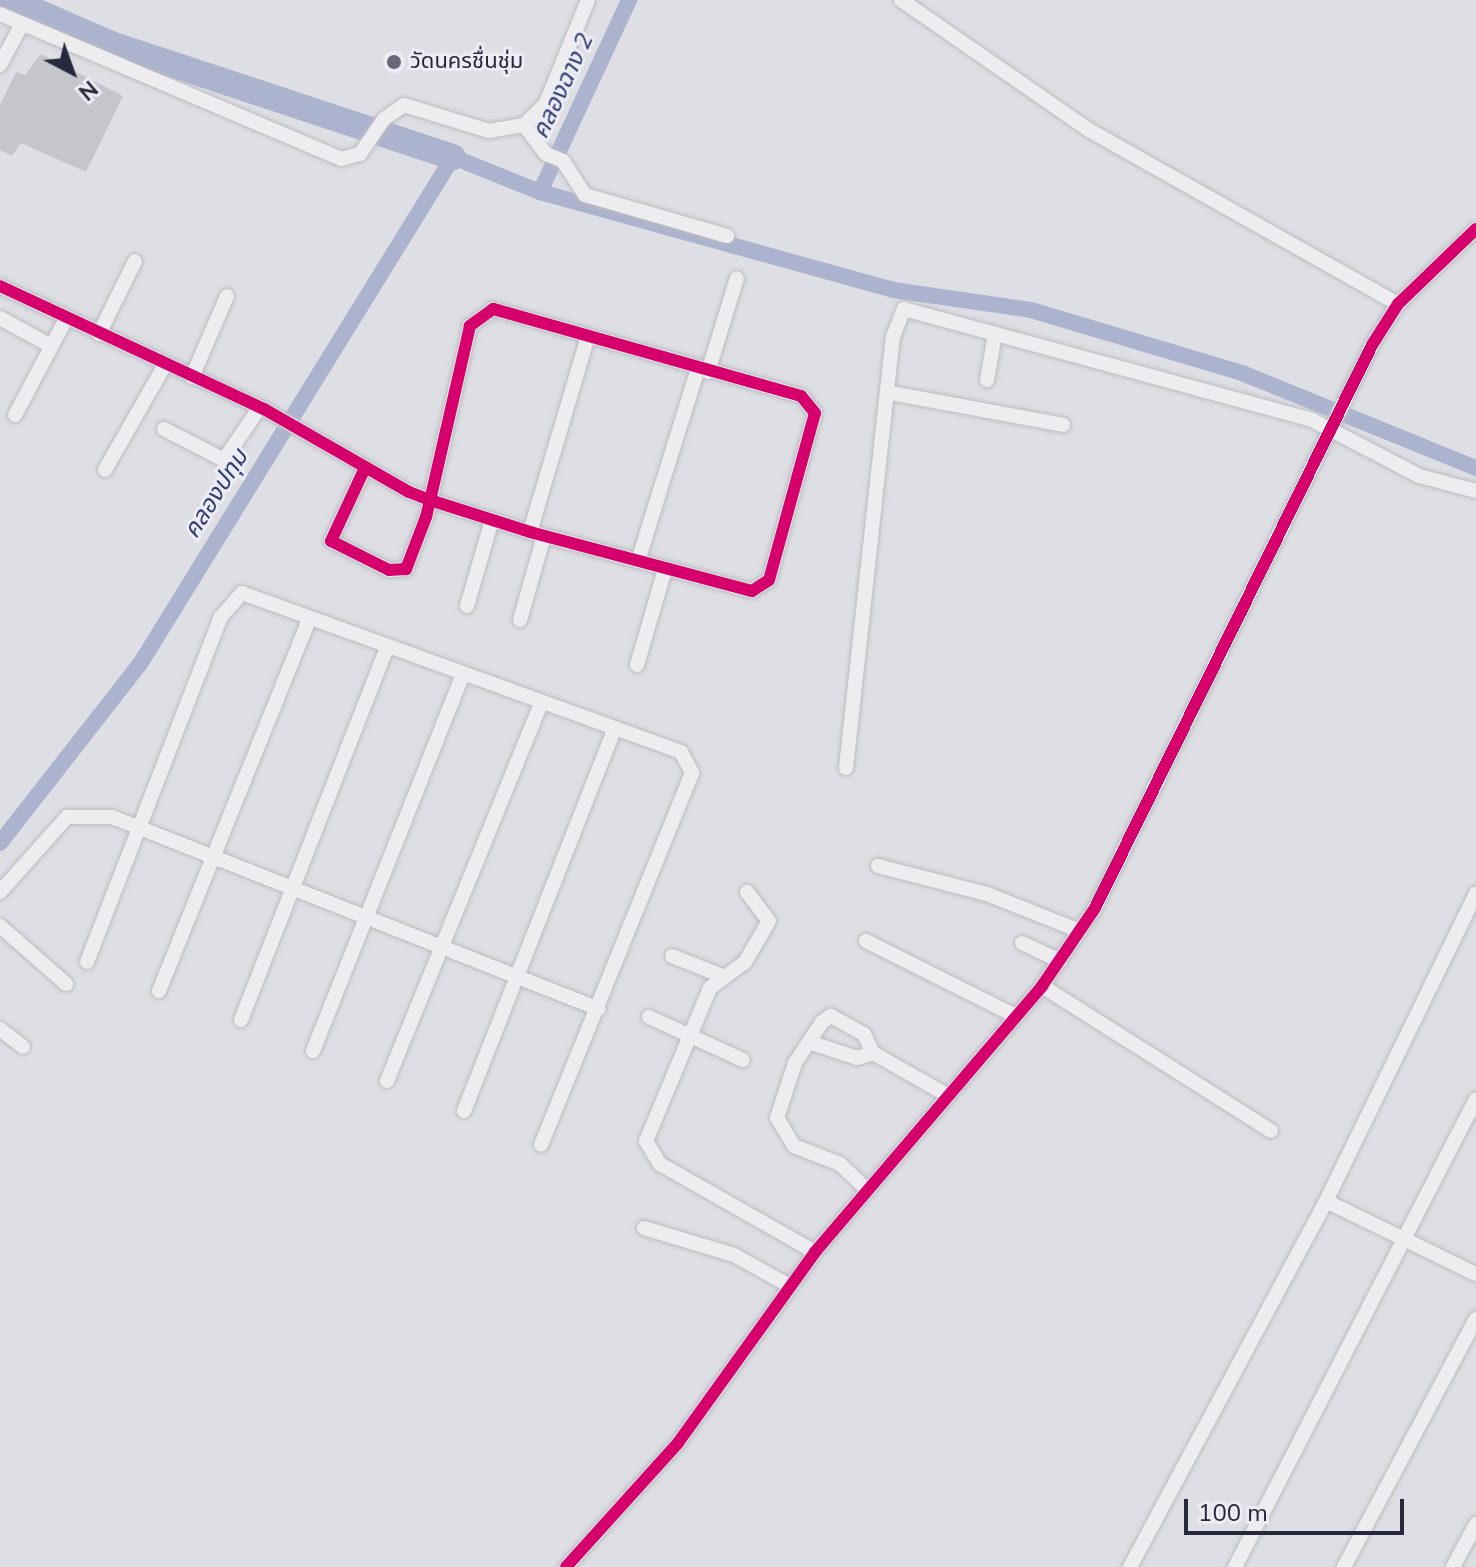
<!DOCTYPE html>
<meta charset="utf-8">
<style>
body{margin:0}
#map{position:relative;width:1476px;height:1567px;overflow:hidden;background:#dedfe4;font-family:"Nunito Sans","Noto Sans Thai",sans-serif}
div>[style]{position:absolute}
.canal>*{height:16px;margin:-8px;padding:0 8px;transform-origin:8px;border-radius:8px;background:#acb3cf}
.river>*{height:26px;margin:-13px;padding:0 13px;transform-origin:13px;border-radius:13px;background:#acb3cf}
.building>*{inset:0;background:#c5c6cc}
.roads{filter:drop-shadow(0 0 2px #bbbcc0) drop-shadow(0 0 2px #bbbcc0)}
.minor>*{height:14px;margin:-7px;padding:0 7px;transform-origin:7px;border-radius:7px;background:#ededf0}
.cycleway>*{height:12px;margin:-6px;padding:0 6px;transform-origin:6px;border-radius:6px;background:#d6006c}
.dots>*{width:22px;height:22px;translate:-50% -50%;box-sizing:border-box;border:4px solid #ebecf4;border-radius:50%}
span{translate:-50% -50%;white-space:nowrap;text-align:center;line-height:1.15;-webkit-text-stroke:6px #ebecf4;paint-order:stroke}
.poi-label{font-size:22px;color:#26283c}
.left{translate:0 -50%;text-align:left}
.water-label{font-size:24px;color:#323b6e;font-style:italic}
.north{position:absolute;left:32px;top:32px;width:80px;height:80px;-webkit-text-stroke:6px #ebecf4;paint-order:stroke;rotate:139deg;font-size:22px;font-weight:700;line-height:32px;text-align:center;color:#26283c}
.north::after{content:'';display:block;margin:auto;width:28px;height:36px;background:#26283c;clip-path:polygon(50% 0,100% 100%,50% 72%,0 100%)}
.scale{position:absolute;left:1184px;top:1499px;width:220px;height:36px;box-sizing:border-box;border:4px solid #26283c;border-top:0;padding-left:10px;font-size:24px;line-height:28px;white-space:nowrap;color:#26283c;-webkit-text-stroke:6px #ebecf4;paint-order:stroke}
</style>
<div id="map">
<div class="canal">
<div style="left:540px;top:192px;width:212px;rotate:-65.1deg"></div>
<div style="left:0;top:843px;width:227px;rotate:-52deg"></div>
<div style="left:140px;top:664px;width:596px;rotate:-58.31deg"></div>
<div style="left:453px;top:157px;width:94px;rotate:21.9deg"></div>
<div style="left:540px;top:192px;width:366px;rotate:15.5deg"></div>
<div style="left:893px;top:290px;width:139px;rotate:8.2deg"></div>
<div style="left:1031px;top:310px;width:220px;rotate:16.6deg"></div>
<div style="left:1242px;top:373px;width:253px;rotate:22.1deg"></div>
</div>
<div class="river">
<div style="left:10px;top:0;width:110px;rotate:23.5deg"></div>
<div style="left:111px;top:44px;width:360px;rotate:18.3deg"></div>
</div>
<div class="building">
<div style="clip-path:polygon(41px 54px,123px 96px,86px 172px,21px 143px,12px 156px,0 150px,0 105px,16px 72px,25px 75px)"></div>
</div>
<div class="roads">
<div class="minor">
<div style="left:901px;top:0;width:229px;rotate:34.7deg"></div>
<div style="left:1089px;top:130px;width:355px;rotate:29.4deg"></div>
<div style="left:0;top:14px;width:371px;rotate:23deg"></div>
<div style="left:341px;top:159px;width:20px;rotate:-15deg"></div>
<div style="left:360px;top:154px;width:42px;rotate:-55.6deg"></div>
<div style="left:384px;top:119px;width:24px;rotate:-35deg"></div>
<div style="left:404px;top:105px;width:89px;rotate:17deg"></div>
<div style="left:489px;top:131px;width:36px;rotate:-10deg"></div>
<div style="left:524px;top:125px;width:31px;rotate:-45deg"></div>
<div style="left:546px;top:103px;width:111px;rotate:-67.8deg"></div>
<div style="left:0;top:65px;width:47px;rotate:-61.8deg"></div>
<div style="left:524px;top:125px;width:36px;rotate:53deg"></div>
<div style="left:546px;top:154px;width:18px;rotate:22deg"></div>
<div style="left:563px;top:161px;width:40px;rotate:57.1deg"></div>
<div style="left:585px;top:195px;width:148px;rotate:16.1deg"></div>
<div style="left:0;top:286px;width:291px;rotate:25deg"></div>
<div style="left:264px;top:409px;width:167px;rotate:29.8deg"></div>
<div style="left:409px;top:492px;width:22px;rotate:21deg"></div>
<div style="left:430px;top:500px;width:105px;rotate:17.7deg"></div>
<div style="left:530px;top:532px;width:230px;rotate:14.9deg"></div>
<div style="left:752px;top:591px;width:20px;rotate:-33deg"></div>
<div style="left:769px;top:580px;width:173px;rotate:-74.6deg"></div>
<div style="left:815px;top:413px;width:22px;rotate:-129deg"></div>
<div style="left:801px;top:396px;width:320px;rotate:-164.2deg"></div>
<div style="left:493px;top:309px;width:29px;rotate:144deg"></div>
<div style="left:470px;top:326px;width:179px;rotate:102.9deg"></div>
<div style="left:430px;top:500px;width:17px;rotate:103deg"></div>
<div style="left:426px;top:517px;width:56px;rotate:111deg"></div>
<div style="left:406px;top:569px;width:17px;rotate:177deg"></div>
<div style="left:389px;top:570px;width:65px;rotate:-153.4deg"></div>
<div style="left:331px;top:541px;width:78px;rotate:-65.1deg"></div>
<div style="left:0;top:318px;width:58px;rotate:28.8deg"></div>
<div style="left:99px;top:334px;width:81px;rotate:-63.7deg"></div>
<div style="left:708px;top:372px;width:98px;rotate:-72.9deg"></div>
<div style="left:192px;top:377px;width:88px;rotate:-66.6deg"></div>
<div style="left:987px;top:380px;width:47px;rotate:-80.1deg"></div>
<div style="left:891px;top:393px;width:175px;rotate:10.5deg"></div>
<div style="left:15px;top:415px;width:109px;rotate:-62deg"></div>
<div style="left:164px;top:429px;width:68px;rotate:27.3deg"></div>
<div style="left:224px;top:460px;width:64px;rotate:-55.8deg"></div>
<div style="left:105px;top:470px;width:121px;rotate:-60.3deg"></div>
<div style="left:530px;top:532px;width:204px;rotate:-73.5deg"></div>
<div style="left:638px;top:561px;width:202px;rotate:-72.7deg"></div>
<div style="left:467px;top:606px;width:90px;rotate:-73.8deg"></div>
<div style="left:520px;top:620px;width:87px;rotate:-74.1deg"></div>
<div style="left:637px;top:665px;width:100px;rotate:-73.7deg"></div>
<div style="left:846px;top:768px;width:434px;rotate:-83.8deg"></div>
<div style="left:893px;top:337px;width:30px;rotate:-69deg"></div>
<div style="left:904px;top:309px;width:423px;rotate:15.2deg"></div>
<div style="left:1312px;top:420px;width:121px;rotate:27.6deg"></div>
<div style="left:1419px;top:476px;width:59px;rotate:14.7deg"></div>
<div style="left:878px;top:866px;width:113px;rotate:14.4deg"></div>
<div style="left:987px;top:894px;width:100px;rotate:21.7deg"></div>
<div style="left:0;top:892px;width:101px;rotate:-48.2deg"></div>
<div style="left:67px;top:817px;width:45px"></div>
<div style="left:112px;top:817px;width:523px;rotate:21.52deg"></div>
<div style="left:747px;top:892px;width:36px;rotate:53deg"></div>
<div style="left:769px;top:921px;width:48px;rotate:120.3deg"></div>
<div style="left:745px;top:962px;width:44px;rotate:143.4deg"></div>
<div style="left:710px;top:988px;width:166px;rotate:112.7deg"></div>
<div style="left:646px;top:1141px;width:27px;rotate:59deg"></div>
<div style="left:660px;top:1164px;width:178px;rotate:29.6deg"></div>
<div style="left:0;top:926px;width:88px;rotate:41.3deg"></div>
<div style="left:866px;top:941px;width:168px;rotate:26.6deg"></div>
<div style="left:1022px;top:943px;width:42px;rotate:25.3deg"></div>
<div style="left:672px;top:956px;width:54px;rotate:21.8deg"></div>
<div style="left:87px;top:962px;width:370px;rotate:-68.8deg"></div>
<div style="left:221px;top:617px;width:32px;rotate:-49deg"></div>
<div style="left:242px;top:593px;width:467px;rotate:19.9deg"></div>
<div style="left:681px;top:752px;width:24px;rotate:62deg"></div>
<div style="left:692px;top:773px;width:401px;rotate:112.1deg"></div>
<div style="left:1042px;top:986px;width:271px;rotate:32.3deg"></div>
<div style="left:159px;top:991px;width:402px;rotate:-68deg"></div>
<div style="left:649px;top:1017px;width:103px;rotate:24.6deg"></div>
<div style="left:241px;top:1020px;width:401px;rotate:-68.6deg"></div>
<div style="left:0;top:1029px;width:29px;rotate:38deg"></div>
<div style="left:809px;top:1042px;width:51px;rotate:18.4deg"></div>
<div style="left:857px;top:1058px;width:17px;rotate:-17deg"></div>
<div style="left:313px;top:1051px;width:404px;rotate:-68.3deg"></div>
<div style="left:387px;top:1081px;width:407px;rotate:-67.8deg"></div>
<div style="left:464px;top:1111px;width:409px;rotate:-68.5deg"></div>
<div style="left:867px;top:1190px;width:37px;rotate:-136deg"></div>
<div style="left:840px;top:1164px;width:49px;rotate:-158.6deg"></div>
<div style="left:794px;top:1146px;width:33px;rotate:-121deg"></div>
<div style="left:777px;top:1118px;width:58px;rotate:-71.9deg"></div>
<div style="left:795px;top:1063px;width:49px;rotate:-56.6deg"></div>
<div style="left:822px;top:1022px;width:11px;rotate:-34deg"></div>
<div style="left:831px;top:1016px;width:38px;rotate:29deg"></div>
<div style="left:864px;top:1034px;width:21px;rotate:65deg"></div>
<div style="left:873px;top:1053px;width:85px;rotate:29.6deg"></div>
<div style="left:1326px;top:1201px;width:167px;rotate:26deg"></div>
<div style="left:644px;top:1228px;width:94px;rotate:16.7deg"></div>
<div style="left:734px;top:1255px;width:64px;rotate:29deg"></div>
<div style="left:566px;top:1567px;width:167px;rotate:-47.9deg"></div>
<div style="left:678px;top:1443px;width:235px;rotate:-54.3deg"></div>
<div style="left:815px;top:1252px;width:350px;rotate:-49.5deg"></div>
<div style="left:1042px;top:986px;width:94px;rotate:-55.8deg"></div>
<div style="left:1095px;top:908px;width:627px;rotate:-63.8deg"></div>
<div style="left:1372px;top:345px;width:49px;rotate:-57.6deg"></div>
<div style="left:1398px;top:304px;width:108px;rotate:-43.9deg"></div>
<div style="left:1130px;top:1567px;width:415px;rotate:-61.8deg"></div>
<div style="left:1326px;top:1201px;width:342px;rotate:-64deg"></div>
<div style="left:1235px;top:1567px;width:526px;rotate:-62.75deg"></div>
<div style="left:1344px;top:1567px;width:281px;rotate:-62deg"></div>
<div style="left:1453px;top:1567px;width:49px;rotate:-61.9deg"></div>
</div>
</div>
<div class="cycleway">
<div style="left:0;top:286px;width:291px;rotate:25deg"></div>
<div style="left:264px;top:409px;width:167px;rotate:29.8deg"></div>
<div style="left:409px;top:492px;width:22px;rotate:21deg"></div>
<div style="left:430px;top:500px;width:105px;rotate:17.7deg"></div>
<div style="left:530px;top:532px;width:230px;rotate:14.9deg"></div>
<div style="left:752px;top:591px;width:20px;rotate:-33deg"></div>
<div style="left:769px;top:580px;width:173px;rotate:-74.6deg"></div>
<div style="left:815px;top:413px;width:22px;rotate:-129deg"></div>
<div style="left:801px;top:396px;width:320px;rotate:-164.2deg"></div>
<div style="left:493px;top:309px;width:29px;rotate:144deg"></div>
<div style="left:470px;top:326px;width:179px;rotate:102.9deg"></div>
<div style="left:430px;top:500px;width:17px;rotate:103deg"></div>
<div style="left:426px;top:517px;width:56px;rotate:111deg"></div>
<div style="left:406px;top:569px;width:17px;rotate:177deg"></div>
<div style="left:389px;top:570px;width:65px;rotate:-153.4deg"></div>
<div style="left:331px;top:541px;width:78px;rotate:-65.1deg"></div>
<div style="left:566px;top:1567px;width:167px;rotate:-47.9deg"></div>
<div style="left:678px;top:1443px;width:235px;rotate:-54.3deg"></div>
<div style="left:815px;top:1252px;width:350px;rotate:-49.5deg"></div>
<div style="left:1042px;top:986px;width:94px;rotate:-55.8deg"></div>
<div style="left:1095px;top:908px;width:627px;rotate:-63.8deg"></div>
<div style="left:1372px;top:345px;width:49px;rotate:-57.6deg"></div>
<div style="left:1398px;top:304px;width:108px;rotate:-43.9deg"></div>
</div>
<div class="dots">
<div style="left:394px;top:62px;background:#666877"></div>
</div>
<div class="poi-label">
<span class="left" style="left:410px;top:62px">วัดนครชื่นชุ่ม</span>
</div>
<div class="water-label">
<span style="left:563px;top:86px;rotate:-65deg">คลองฉาง 2</span>
<span style="left:216px;top:494px;rotate:-58deg">คลองปทุม</span>
</div>
<div class="north">N</div>
<div class="scale">100 m</div>
</div>
